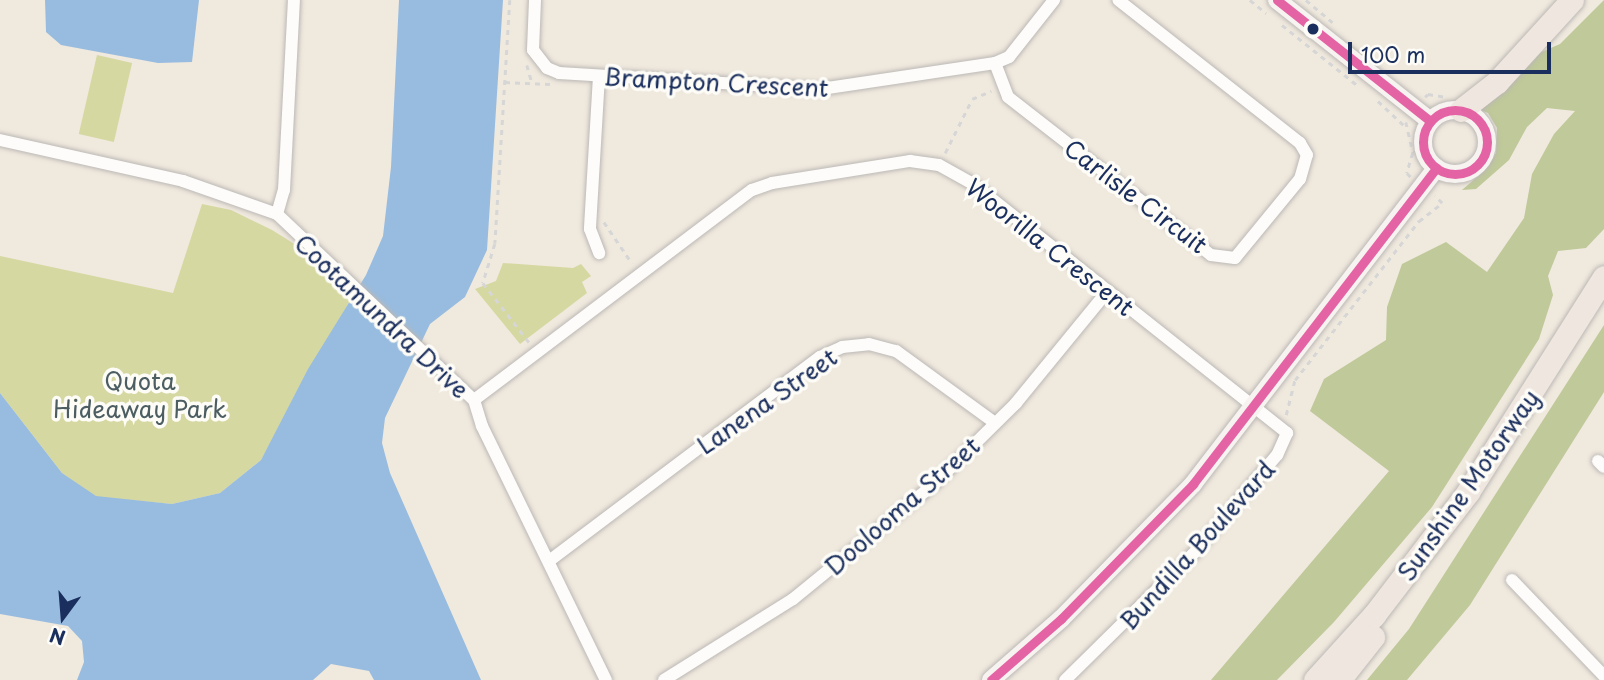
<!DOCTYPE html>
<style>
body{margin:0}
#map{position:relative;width:1604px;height:680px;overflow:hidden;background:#f0e9de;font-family:"Playpen Sans",sans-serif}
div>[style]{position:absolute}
.green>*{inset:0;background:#d5d8a0;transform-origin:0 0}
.forest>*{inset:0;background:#bfc999}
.water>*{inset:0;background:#98bcdf}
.path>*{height:2.5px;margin-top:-1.25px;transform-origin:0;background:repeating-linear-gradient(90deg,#d6d6d6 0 5px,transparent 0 10px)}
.roads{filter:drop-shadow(0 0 2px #bbb8b5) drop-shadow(0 0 2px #bbb8b5)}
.street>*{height:12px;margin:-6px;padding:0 6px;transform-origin:6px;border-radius:6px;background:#fdfcfa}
.secondary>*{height:18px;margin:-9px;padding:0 9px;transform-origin:9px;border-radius:9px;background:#f7f3f0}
.secondary>.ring{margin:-9px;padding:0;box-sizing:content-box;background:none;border:18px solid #f7f3f0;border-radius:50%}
.highway>*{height:23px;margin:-11.5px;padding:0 11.5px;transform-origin:11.5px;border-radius:11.5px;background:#efe6df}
.bus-1>*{height:9px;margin:-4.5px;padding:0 4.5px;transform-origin:4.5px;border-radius:4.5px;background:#e463a4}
.bus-1>.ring{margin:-4.5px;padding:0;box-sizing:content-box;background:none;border:9px solid #e463a4;border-radius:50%}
.dots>*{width:19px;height:19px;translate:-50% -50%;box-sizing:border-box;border:4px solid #fdfcf7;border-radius:50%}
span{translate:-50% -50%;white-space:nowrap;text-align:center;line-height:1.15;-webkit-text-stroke:7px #fdfcf7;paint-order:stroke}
.street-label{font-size:24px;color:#1b2f5e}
.park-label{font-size:24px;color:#4c5e62}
.north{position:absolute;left:28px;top:582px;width:70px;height:70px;-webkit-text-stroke:5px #fdfcf7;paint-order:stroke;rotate:196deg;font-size:19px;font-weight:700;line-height:28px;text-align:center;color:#1b2f5e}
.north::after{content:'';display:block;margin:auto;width:24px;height:32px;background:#1b2f5e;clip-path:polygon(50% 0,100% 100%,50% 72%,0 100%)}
.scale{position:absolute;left:1348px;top:42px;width:203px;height:32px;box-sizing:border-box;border:4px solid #1b2f5e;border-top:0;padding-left:9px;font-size:21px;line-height:24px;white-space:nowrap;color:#1b2f5e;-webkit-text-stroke:5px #fdfcf7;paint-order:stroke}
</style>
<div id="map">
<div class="green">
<div style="left:97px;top:55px;width:36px;height:81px;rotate:13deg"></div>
<div style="clip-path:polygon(202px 204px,231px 210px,272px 230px,304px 250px,352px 297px,261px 460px,220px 493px,172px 504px,96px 497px,62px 473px,0 393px,0 256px,173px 293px)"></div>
<div style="clip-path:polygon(503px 263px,573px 268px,581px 264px,591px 276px,582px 282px,587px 293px,520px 344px,475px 289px,496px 281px)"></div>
</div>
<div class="forest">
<div style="clip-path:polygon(1604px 0,1604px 229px,1586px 248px,1558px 251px,1548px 276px,1553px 295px,1539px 339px,1432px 507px,1334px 622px,1277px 680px,1211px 680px,1389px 471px,1310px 411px,1324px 379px,1386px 340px,1387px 307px,1402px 264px,1446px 242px,1487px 272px,1524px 218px,1532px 174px,1554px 134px,1575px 111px,1547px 108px,1527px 127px,1509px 160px,1476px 189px,1462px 190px,1485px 170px,1496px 153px,1497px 128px,1488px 113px,1474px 107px,1532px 56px,1560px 44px)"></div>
<div style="clip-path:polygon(1604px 325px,1604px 392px,1470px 605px,1407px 680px,1367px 680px,1409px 629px)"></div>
</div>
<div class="water">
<div style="clip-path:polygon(45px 0,199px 0,192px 62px,158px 63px,61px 45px,46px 32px)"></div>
<div style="clip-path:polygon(399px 0,503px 0,487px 250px,465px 297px,430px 324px,385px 418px,382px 443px,390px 473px,481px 680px,374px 680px,369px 671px,331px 664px,313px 680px,77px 680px,84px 662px,82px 641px,68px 626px,0 614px,0 393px,62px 473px,96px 496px,172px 504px,220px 493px,261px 460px,308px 369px,366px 275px,383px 236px,391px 167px)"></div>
</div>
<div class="path">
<div style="left:510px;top:0;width:244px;rotate:93.5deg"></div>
<div style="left:495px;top:244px;width:41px;rotate:107.1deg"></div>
<div style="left:483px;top:283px;width:75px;rotate:52.1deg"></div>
<div style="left:1250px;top:0;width:21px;rotate:39deg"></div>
<div style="left:1306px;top:0;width:35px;rotate:40deg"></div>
<div style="left:1282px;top:25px;width:95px;rotate:38.6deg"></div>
<div style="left:527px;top:65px;width:18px;rotate:74deg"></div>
<div style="left:505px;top:82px;width:45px;rotate:2.5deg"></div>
<div style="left:1425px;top:97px;width:4px;rotate:-45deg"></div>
<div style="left:1428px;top:94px;width:20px;rotate:9deg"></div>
<div style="left:1378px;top:101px;width:35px;rotate:43deg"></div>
<div style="left:1406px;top:122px;width:32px;rotate:77deg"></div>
<div style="left:1413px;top:153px;width:21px;rotate:107deg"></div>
<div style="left:1407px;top:173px;width:6px;rotate:45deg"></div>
<div style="left:945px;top:153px;width:60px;rotate:-63.4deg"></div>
<div style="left:972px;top:99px;width:21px;rotate:-23deg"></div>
<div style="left:604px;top:222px;width:50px;rotate:55.7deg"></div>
<div style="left:1286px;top:415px;width:36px;rotate:-76deg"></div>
<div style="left:1295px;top:380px;width:202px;rotate:-52.1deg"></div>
<div style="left:1419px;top:221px;width:29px;rotate:-38deg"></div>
<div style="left:1442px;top:203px;width:10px;rotate:-135deg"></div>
</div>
<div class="roads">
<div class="street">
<div style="left:535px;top:0;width:50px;rotate:92.3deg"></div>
<div style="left:533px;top:50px;width:23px;rotate:52deg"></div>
<div style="left:547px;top:68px;width:13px;rotate:23deg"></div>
<div style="left:559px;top:73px;width:262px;rotate:3.5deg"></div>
<div style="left:821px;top:89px;width:176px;rotate:-8.5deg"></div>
<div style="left:995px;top:63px;width:15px;rotate:-23deg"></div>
<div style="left:1009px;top:57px;width:73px;rotate:-51.7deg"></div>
<div style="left:995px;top:63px;width:36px;rotate:69deg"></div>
<div style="left:1008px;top:97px;width:257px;rotate:37.9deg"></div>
<div style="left:1211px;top:255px;width:24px;rotate:7deg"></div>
<div style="left:1235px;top:258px;width:102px;rotate:-50.6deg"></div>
<div style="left:1300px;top:179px;width:25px;rotate:-74deg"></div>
<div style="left:1307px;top:155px;width:14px;rotate:-120deg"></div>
<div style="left:1300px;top:143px;width:231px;rotate:-141.8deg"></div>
<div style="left:599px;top:76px;width:153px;rotate:93.4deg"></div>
<div style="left:590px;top:229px;width:26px;rotate:69deg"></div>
<div style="left:0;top:140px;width:188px;rotate:12.6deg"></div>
<div style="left:183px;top:181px;width:100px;rotate:19.3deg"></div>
<div style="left:277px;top:214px;width:271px;rotate:43.4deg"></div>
<div style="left:474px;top:400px;width:27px;rotate:73deg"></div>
<div style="left:482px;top:426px;width:283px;rotate:64deg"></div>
<div style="left:277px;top:214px;width:25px;rotate:-74deg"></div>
<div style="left:284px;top:190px;width:190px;rotate:-87deg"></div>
<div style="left:474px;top:400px;width:348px;rotate:-37.1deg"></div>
<div style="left:752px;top:190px;width:21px;rotate:-19deg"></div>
<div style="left:772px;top:183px;width:140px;rotate:-9.1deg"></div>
<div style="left:910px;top:161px;width:29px;rotate:8deg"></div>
<div style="left:939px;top:165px;width:39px;rotate:29deg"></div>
<div style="left:973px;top:184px;width:401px;rotate:38.4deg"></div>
<div style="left:1287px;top:433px;width:24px;rotate:114deg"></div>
<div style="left:1277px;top:455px;width:126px;rotate:130.2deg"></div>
<div style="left:1196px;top:551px;width:184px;rotate:135.4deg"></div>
<div style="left:1598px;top:461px;width:8px;rotate:45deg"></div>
<div style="left:549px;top:561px;width:339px;rotate:-37deg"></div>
<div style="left:820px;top:357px;width:24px;rotate:-24deg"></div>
<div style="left:842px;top:347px;width:27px;rotate:-6deg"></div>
<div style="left:869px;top:344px;width:28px;rotate:15deg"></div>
<div style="left:896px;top:351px;width:122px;rotate:36deg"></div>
<div style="left:1512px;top:580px;width:133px;rotate:46.2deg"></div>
<div style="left:664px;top:680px;width:152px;rotate:-32.1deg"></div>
<div style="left:793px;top:599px;width:183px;rotate:-39.2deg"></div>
<div style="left:935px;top:483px;width:114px;rotate:-44.6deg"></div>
<div style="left:1016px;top:403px;width:144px;rotate:-50.7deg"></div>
</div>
<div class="secondary">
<div style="left:1277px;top:0;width:195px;rotate:38.3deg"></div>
<div class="ring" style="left:1423px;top:110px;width:46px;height:46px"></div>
<div style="left:991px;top:680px;width:93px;rotate:-41.1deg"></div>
<div style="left:1061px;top:619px;width:189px;rotate:-45.6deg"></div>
<div style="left:1193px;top:484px;width:399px;rotate:-52.4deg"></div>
</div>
<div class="highway">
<div style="left:1461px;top:110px;width:46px;rotate:-37.9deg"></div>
<div style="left:1497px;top:82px;width:111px;rotate:-47.6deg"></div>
<div style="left:1315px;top:680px;width:88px;rotate:-47.8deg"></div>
<div style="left:1374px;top:615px;width:155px;rotate:-52.6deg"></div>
<div style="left:1468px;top:492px;width:254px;rotate:-57.7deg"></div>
<div style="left:1339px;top:680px;width:55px;rotate:-51.7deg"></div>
</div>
</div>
<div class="bus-1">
<div style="left:1277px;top:0;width:195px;rotate:38.3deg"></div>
<div class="ring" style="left:1423px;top:110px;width:55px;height:55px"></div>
<div style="left:991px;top:680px;width:93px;rotate:-41.1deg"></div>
<div style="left:1061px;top:619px;width:189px;rotate:-45.6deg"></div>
<div style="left:1193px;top:484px;width:399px;rotate:-52.4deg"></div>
</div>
<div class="dots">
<div style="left:1313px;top:29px;background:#1b2f5e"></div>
</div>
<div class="street-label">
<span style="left:716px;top:82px;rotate:3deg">Brampton Crescent</span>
<span style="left:1136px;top:196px;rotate:37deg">Carlisle Circuit</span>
<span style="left:1050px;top:247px;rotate:38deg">Woorilla Crescent</span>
<span style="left:382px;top:316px;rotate:43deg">Cootamundra Drive</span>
<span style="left:767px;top:401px;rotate:-35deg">Lanena Street</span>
<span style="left:1468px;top:485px;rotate:-55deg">Sunshine Motorway</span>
<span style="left:902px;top:506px;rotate:-41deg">Doolooma Street</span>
<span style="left:1197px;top:545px;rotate:-48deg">Bundilla Boulevard</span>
</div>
<div class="park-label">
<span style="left:140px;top:395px">Quota<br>Hideaway Park</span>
</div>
<div class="north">N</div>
<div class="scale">100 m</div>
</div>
